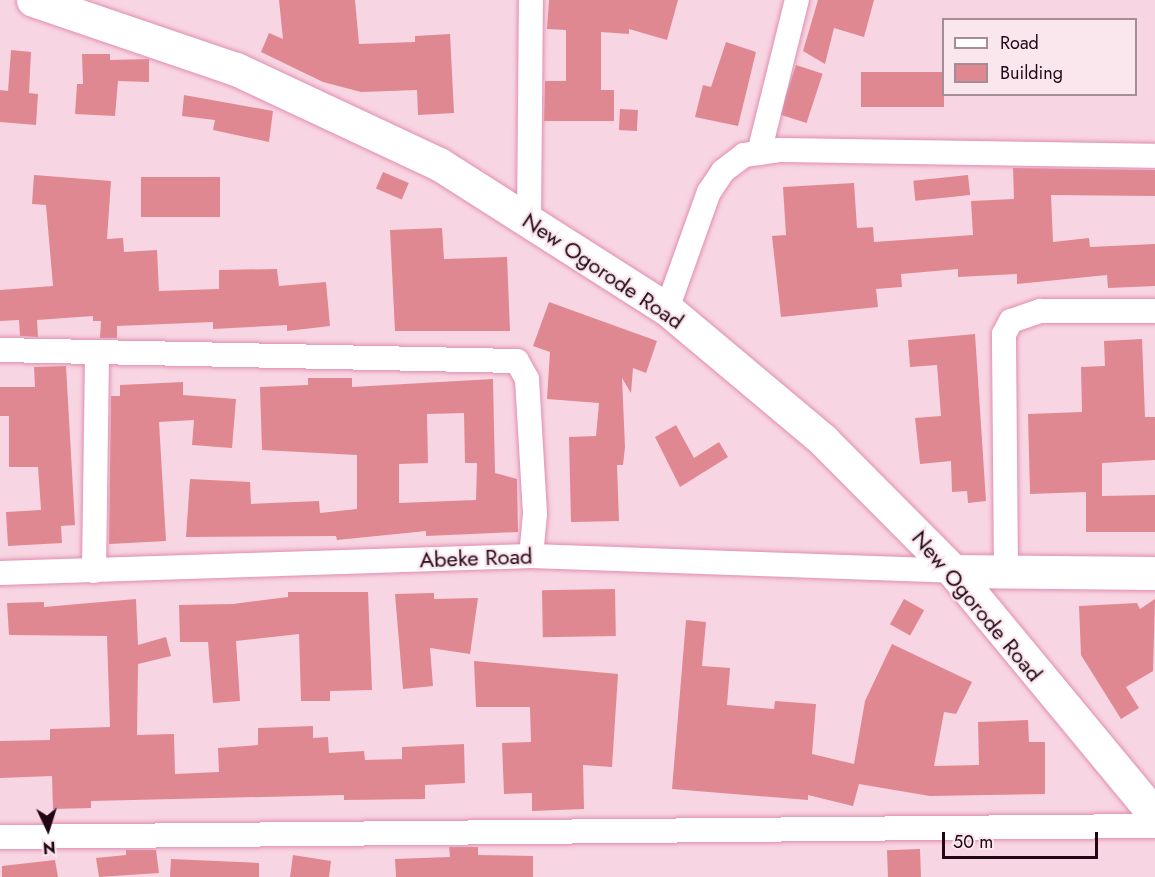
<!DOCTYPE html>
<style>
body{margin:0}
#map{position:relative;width:1155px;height:877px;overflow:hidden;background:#f8d5e2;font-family:Jost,sans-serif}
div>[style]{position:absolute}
.building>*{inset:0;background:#df8892;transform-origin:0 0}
.roads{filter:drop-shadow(0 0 2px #e08eb1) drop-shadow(0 0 2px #e08eb1)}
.street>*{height:24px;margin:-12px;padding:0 12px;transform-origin:12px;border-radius:12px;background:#fff}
.secondary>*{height:33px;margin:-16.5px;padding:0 16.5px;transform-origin:16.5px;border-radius:16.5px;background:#fff}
span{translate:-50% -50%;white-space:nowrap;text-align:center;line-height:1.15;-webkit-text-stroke:4.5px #fae7ee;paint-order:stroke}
.street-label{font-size:22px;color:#230615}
.legend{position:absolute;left:942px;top:18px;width:195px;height:78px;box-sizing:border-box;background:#fae7ee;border:2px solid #a48d97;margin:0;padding:8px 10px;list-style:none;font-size:18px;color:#230615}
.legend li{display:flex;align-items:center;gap:12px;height:30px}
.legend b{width:30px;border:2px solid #a48d97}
.north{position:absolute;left:18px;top:799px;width:60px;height:60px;-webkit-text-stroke:4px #fae7ee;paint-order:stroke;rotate:176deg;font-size:16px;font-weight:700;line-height:24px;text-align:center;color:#230615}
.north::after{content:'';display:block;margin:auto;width:21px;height:27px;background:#230615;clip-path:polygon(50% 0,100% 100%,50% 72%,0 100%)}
.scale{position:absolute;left:942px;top:832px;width:156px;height:27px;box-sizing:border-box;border:3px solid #230615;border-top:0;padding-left:8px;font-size:18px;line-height:21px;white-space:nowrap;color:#230615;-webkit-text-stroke:4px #fae7ee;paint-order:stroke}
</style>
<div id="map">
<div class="building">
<div style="clip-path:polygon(279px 0,355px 0,359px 44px,415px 42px,415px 36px,450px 34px,454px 113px,418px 115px,417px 90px,361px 92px,323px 82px,261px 52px,269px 33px,283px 39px)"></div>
<div style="clip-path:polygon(549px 0,678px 0,667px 40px,629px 29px,629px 34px,601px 32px,601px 90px,614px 90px,614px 121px,544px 121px,545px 81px,566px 81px,566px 30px,547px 29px)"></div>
<div style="clip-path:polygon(818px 0,874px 0,864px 37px,834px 28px,825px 64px,803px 51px)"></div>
<div style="clip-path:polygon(726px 42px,756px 52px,738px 126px,695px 117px,703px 85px,711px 87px)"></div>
<div style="clip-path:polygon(11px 50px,31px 52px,29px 93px,38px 94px,36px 125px,0 122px,0 90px,8px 91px)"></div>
<div style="clip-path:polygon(82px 54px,110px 54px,110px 60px,149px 59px,149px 82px,118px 81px,115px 116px,75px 114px,77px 84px,83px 84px)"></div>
<div style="left:796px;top:65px;width:28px;height:52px;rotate:18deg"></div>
<div style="left:944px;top:72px;width:35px;height:83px;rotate:90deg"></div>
<div style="clip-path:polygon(184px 95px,273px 111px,269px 142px,213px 130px,215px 120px,182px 116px)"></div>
<div style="left:620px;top:109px;width:18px;height:21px;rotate:3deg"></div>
<div style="clip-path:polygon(1013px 168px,1155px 170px,1155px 196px,1051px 195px,1053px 242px,1089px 238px,1090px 247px,1155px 244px,1155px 286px,1108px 288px,1107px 275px,1017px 284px,1017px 274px,958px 277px,958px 269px,901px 274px,902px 287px,876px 289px,878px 307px,781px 317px,772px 236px,786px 235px,783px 187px,854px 183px,857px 228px,873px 227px,874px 242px,973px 235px,971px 201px,1014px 199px)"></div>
<div style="left:383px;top:172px;width:28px;height:18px;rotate:23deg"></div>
<div style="clip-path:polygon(34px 175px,111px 181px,107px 239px,123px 238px,124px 252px,157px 250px,159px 291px,219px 289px,219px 270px,277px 269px,279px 286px,326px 282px,330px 326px,287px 331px,287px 325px,213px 329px,213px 322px,117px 326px,117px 338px,100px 338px,101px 321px,93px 321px,93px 316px,37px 320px,38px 337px,20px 336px,19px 320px,0 321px,0 290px,53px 286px,46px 205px,32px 204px)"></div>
<div style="left:968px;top:175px;width:20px;height:55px;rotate:84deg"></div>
<div style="left:220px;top:177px;width:40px;height:79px;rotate:90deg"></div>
<div style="clip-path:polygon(442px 228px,444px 259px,507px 257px,510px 331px,395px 331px,390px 230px)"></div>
<div style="clip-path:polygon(549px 302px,657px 341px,646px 373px,633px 368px,631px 393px,622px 378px,625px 447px,623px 465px,617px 465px,619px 521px,571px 522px,569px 437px,596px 436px,599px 403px,547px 399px,550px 352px,533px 346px)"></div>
<div style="clip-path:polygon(975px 334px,986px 501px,968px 503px,967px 491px,952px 492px,951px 461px,920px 464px,915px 418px,941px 416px,937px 365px,910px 367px,908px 340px)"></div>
<div style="clip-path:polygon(1142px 339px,1145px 417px,1155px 417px,1155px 460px,1102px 463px,1102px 496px,1155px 495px,1155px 532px,1086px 532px,1086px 492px,1030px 494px,1028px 414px,1082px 412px,1081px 367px,1105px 366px,1104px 341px)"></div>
<div style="clip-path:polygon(66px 366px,75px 525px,61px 526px,62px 543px,8px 546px,6px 512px,41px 510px,38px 467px,9px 467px,9px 416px,0 416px,0 387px,35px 387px,34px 367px)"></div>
<div style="clip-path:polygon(evenodd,308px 378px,352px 378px,352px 387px,493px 379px,495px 473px,517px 479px,518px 532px,426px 536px,426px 531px,337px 540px,336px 536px,186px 537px,190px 479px,250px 482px,251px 504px,319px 501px,320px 513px,357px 509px,357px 455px,262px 450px,260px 387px,308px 385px,308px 378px,464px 413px,465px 463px,477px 463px,476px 500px,399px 503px,399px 464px,428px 463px,427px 414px,464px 413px)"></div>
<div style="clip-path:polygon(183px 382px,183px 395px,236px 399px,232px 448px,192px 445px,194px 420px,159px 422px,166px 541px,109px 544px,111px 396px,120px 396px,120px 385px)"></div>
<div style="clip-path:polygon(676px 425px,694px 458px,719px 442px,728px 457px,680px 487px,655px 437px)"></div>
<div style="left:615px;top:589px;width:47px;height:73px;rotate:89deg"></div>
<div style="clip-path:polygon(288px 592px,368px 592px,372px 690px,330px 691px,330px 701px,301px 701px,299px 634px,236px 641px,240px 701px,213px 703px,208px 642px,180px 642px,179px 605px,233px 604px,288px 597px)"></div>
<div style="clip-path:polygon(434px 593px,434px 599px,478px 598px,470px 654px,430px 648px,433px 686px,403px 689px,395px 594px)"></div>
<div style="clip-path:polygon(136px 599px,138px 645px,166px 637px,171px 656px,138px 664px,137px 735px,174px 734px,175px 774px,219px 772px,218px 748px,258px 745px,258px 728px,313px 726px,313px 738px,328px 737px,329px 753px,364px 751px,365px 760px,402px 759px,402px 747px,464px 744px,465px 783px,425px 785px,425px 799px,344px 800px,344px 795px,91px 801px,91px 808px,53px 809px,52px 776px,0 778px,0 741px,50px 740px,50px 729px,110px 727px,107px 636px,9px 635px,7px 603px,44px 602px,44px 607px)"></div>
<div style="left:904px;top:599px;width:23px;height:29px;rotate:29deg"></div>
<div style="clip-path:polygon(1155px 599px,1153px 671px,1126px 687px,1139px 708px,1121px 719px,1081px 655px,1079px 606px,1137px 603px,1140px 609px)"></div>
<div style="clip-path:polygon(686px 620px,706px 622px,702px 666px,730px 668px,727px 705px,774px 709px,775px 701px,816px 704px,812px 754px,854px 764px,865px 701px,892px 644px,972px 682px,956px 714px,944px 712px,934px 766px,979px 765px,978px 722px,1028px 720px,1029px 742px,1045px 742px,1045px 794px,930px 796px,859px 784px,853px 806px,808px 795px,808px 800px,672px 789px)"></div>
<div style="clip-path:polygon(474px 661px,618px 674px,612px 767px,583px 765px,584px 809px,532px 811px,532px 793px,504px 794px,502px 743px,531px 742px,530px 707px,476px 707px)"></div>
<div style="clip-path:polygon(449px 847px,478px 847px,478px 855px,533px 856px,533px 877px,396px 877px,395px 859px,450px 857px)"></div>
<div style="left:920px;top:849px;width:28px;height:33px;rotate:88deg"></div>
<div style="clip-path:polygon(126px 850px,156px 850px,159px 873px,99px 877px,96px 858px,126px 855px)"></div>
<div style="clip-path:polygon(293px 855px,331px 861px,329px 877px,290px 877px)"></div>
<div style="clip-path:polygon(171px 859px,259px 863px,259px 877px,170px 877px)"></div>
<div style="clip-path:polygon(55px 860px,58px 877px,2px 877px,2px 866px)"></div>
</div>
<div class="roads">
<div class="street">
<div style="left:759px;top:153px;width:158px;rotate:-76.1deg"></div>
<div style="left:529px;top:221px;width:221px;rotate:-89.5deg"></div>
<div style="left:667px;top:309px;width:124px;rotate:-70.3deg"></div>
<div style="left:709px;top:192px;width:25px;rotate:-56deg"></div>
<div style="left:723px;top:171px;width:26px;rotate:-37deg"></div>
<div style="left:744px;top:155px;width:34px;rotate:-8deg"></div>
<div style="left:778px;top:150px;width:377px;rotate:0.9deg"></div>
<div style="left:0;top:350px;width:517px;rotate:1.22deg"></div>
<div style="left:517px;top:361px;width:21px;rotate:61deg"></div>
<div style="left:527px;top:379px;width:135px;rotate:86.6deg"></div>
<div style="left:535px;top:514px;width:42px;rotate:95.4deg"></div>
<div style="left:94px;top:571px;width:218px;rotate:-89.2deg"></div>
<div style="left:1006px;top:571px;width:237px;rotate:-90.5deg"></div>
<div style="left:1004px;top:334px;width:15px;rotate:-62deg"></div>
<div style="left:1011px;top:321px;width:31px;rotate:-19deg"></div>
<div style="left:1040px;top:311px;width:115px"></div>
<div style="left:0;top:573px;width:531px;rotate:-1.83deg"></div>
<div style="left:531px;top:556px;width:422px;rotate:2deg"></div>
<div style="left:0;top:837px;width:1155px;rotate:-0.55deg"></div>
</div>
<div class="secondary">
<div style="left:33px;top:0;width:214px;rotate:18.8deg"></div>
<div style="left:236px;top:69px;width:224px;rotate:25.1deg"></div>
<div style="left:439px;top:164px;width:270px;rotate:32.5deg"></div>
<div style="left:667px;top:309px;width:204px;rotate:40deg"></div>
<div style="left:823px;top:440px;width:185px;rotate:45.2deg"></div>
<div style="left:953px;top:571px;width:317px;rotate:50.4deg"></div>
<div style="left:953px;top:571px;width:202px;rotate:0.6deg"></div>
</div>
</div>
<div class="street-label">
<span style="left:603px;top:271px;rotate:34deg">New Ogorode Road</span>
<span style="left:476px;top:558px;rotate:-2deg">Abeke Road</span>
<span style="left:977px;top:606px;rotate:50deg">New Ogorode Road</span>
</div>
<ul class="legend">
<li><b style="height:8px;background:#fff"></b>Road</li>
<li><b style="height:16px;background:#df8892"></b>Building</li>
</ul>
<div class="north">N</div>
<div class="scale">50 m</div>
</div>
